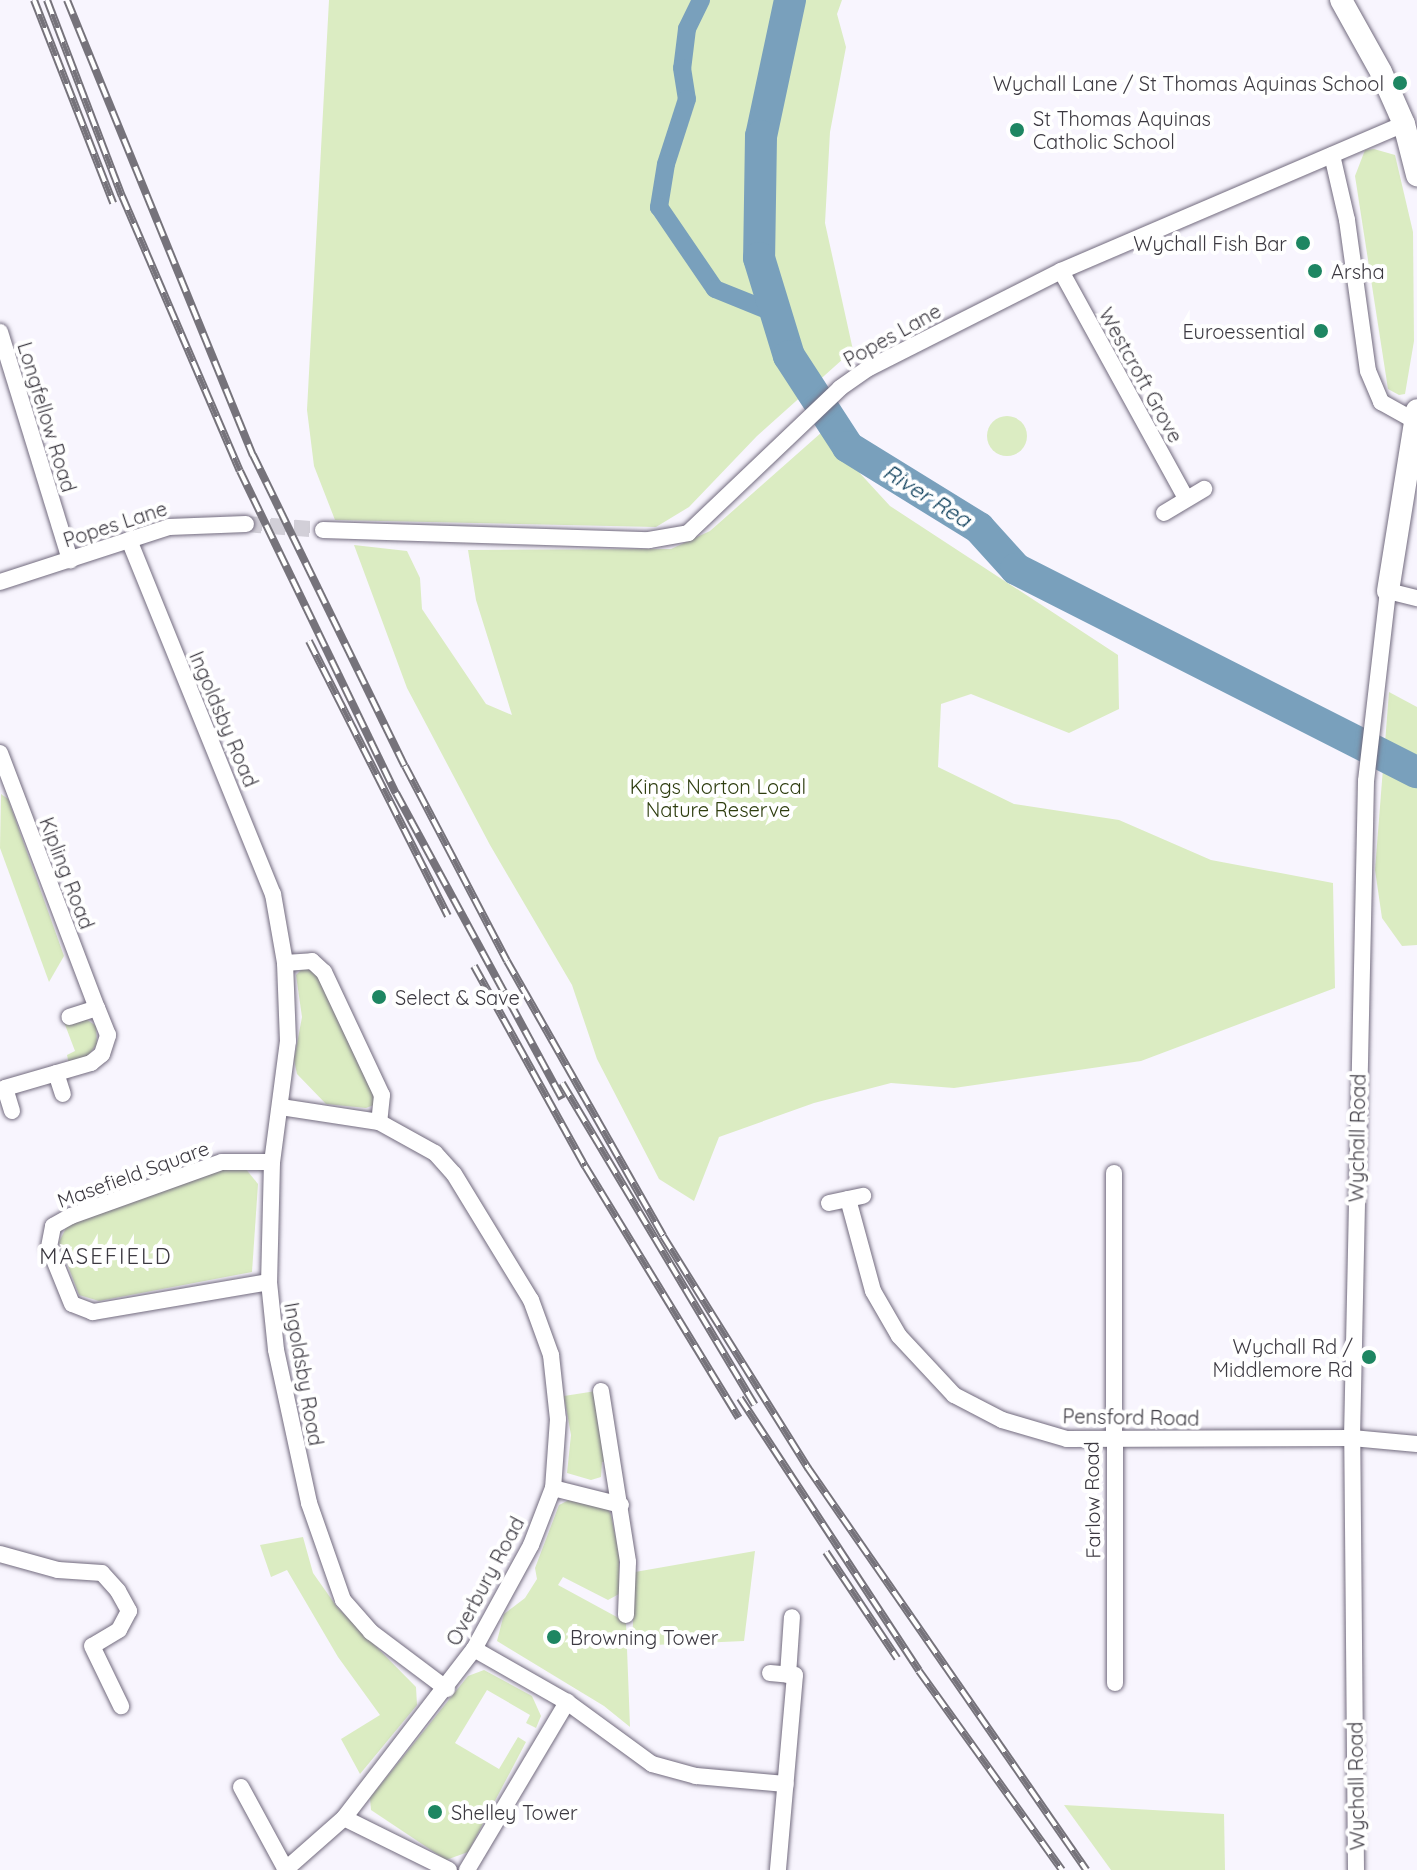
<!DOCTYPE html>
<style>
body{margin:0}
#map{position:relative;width:1417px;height:1870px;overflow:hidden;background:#f8f5fe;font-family:Quicksand,sans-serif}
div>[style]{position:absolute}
.green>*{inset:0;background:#dbecc2}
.round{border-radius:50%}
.canal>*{height:18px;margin:-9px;padding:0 9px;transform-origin:9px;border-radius:9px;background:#79a0bc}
.river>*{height:32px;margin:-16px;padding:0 16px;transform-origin:16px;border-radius:16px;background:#79a0bc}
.street-tunnel>*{height:16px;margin-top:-8px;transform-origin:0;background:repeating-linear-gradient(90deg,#d2cfd8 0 16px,transparent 0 24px)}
.roads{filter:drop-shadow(0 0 2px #726b7e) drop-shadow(0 0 2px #726b7e)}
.street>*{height:16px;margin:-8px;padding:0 8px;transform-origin:8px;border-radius:8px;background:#fff}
.secondary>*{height:22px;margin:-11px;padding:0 11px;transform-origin:11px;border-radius:11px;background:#fff}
.rail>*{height:8px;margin-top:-4px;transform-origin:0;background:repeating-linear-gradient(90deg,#fff 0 15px,#76737b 0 30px);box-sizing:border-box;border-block:2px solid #76737b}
.dots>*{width:22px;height:22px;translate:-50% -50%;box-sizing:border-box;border:4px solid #fff;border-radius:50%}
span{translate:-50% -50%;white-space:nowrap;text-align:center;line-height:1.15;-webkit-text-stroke:8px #fff;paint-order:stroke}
.poi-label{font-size:20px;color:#3c3941}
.right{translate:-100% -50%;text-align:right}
.left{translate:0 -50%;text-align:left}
.street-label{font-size:20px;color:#3c3941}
.park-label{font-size:20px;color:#2e3d0f}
.water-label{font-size:22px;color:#073a57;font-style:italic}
.neighbourhood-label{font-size:22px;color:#3c3941;letter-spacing:2px}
</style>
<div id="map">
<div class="green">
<div style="clip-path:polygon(329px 0,842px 0,837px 14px,846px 47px,830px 132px,825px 223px,853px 350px,757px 436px,689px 507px,656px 527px,335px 520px,314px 466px,307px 410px)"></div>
<div style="clip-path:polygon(1374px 149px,1395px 155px,1413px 232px,1414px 341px,1405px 394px,1399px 395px,1388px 389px,1355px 176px,1365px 150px)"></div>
<div class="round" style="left:987px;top:416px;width:40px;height:40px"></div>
<div style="clip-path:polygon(822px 432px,890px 506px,1118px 655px,1119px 709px,1069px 733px,971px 694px,941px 704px,938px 767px,1014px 804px,1119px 820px,1211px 860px,1333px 883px,1335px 988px,1141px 1061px,954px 1088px,891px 1083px,814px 1103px,719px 1137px,694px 1201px,659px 1179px,597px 1059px,572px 985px,490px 845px,407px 688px,354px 545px,407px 551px,420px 578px,422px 609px,486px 704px,512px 715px,476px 600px,468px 550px,671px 549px,710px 531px)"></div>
<div style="clip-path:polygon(1389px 692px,1417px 707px,1417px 945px,1402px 946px,1382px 918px,1375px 870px)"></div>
<div style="clip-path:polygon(1px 794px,8px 799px,64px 956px,49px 982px,0 848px)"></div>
<div style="clip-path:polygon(304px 967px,318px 974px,375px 1093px,374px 1105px,366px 1108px,326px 1104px,297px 1074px,294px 1060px,302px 1017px,296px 975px)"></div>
<div style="clip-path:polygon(86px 1019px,96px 1026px,97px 1044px,86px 1058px,69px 1064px,67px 1055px,75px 1051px,64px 1022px)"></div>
<div style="clip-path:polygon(221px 1167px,245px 1168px,258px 1184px,252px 1272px,99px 1301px,79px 1295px,59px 1242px,68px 1224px)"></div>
<div style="clip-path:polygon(596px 1391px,608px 1461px,602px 1462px,601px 1477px,591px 1480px,567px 1473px,571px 1435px,564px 1396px)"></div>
<div style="clip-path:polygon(569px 1500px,608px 1509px,611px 1515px,619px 1554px,619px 1594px,608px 1600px,563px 1577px,558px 1585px,626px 1622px,630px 1727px,604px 1706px,497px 1641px,504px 1614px,525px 1598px,537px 1579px,535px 1568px,559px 1505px)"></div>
<div style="clip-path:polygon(303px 1537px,313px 1573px,337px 1607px,416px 1687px,417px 1705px,360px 1774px,341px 1739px,380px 1715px,338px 1657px,287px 1570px,271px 1577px,260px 1545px)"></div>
<div style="clip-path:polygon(755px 1551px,744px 1641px,632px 1646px,635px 1572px)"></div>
<div style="clip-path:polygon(484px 1670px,532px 1696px,541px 1716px,536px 1728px,526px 1723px,530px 1715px,487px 1690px,455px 1743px,499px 1769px,518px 1737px,526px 1742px,468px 1852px,446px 1860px,371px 1810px,370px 1798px,468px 1676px)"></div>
<div style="clip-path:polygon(1064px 1805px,1224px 1814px,1225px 1870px,1111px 1870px)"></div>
</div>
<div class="canal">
<div style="left:701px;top:0;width:32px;rotate:116deg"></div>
<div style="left:687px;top:29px;width:39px;rotate:97deg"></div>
<div style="left:682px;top:68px;width:31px;rotate:81deg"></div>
<div style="left:687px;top:99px;width:68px;rotate:107.9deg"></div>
<div style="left:666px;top:164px;width:44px;rotate:99.2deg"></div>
<div style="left:659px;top:207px;width:99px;rotate:55.7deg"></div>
<div style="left:715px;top:289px;width:67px;rotate:22deg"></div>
</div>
<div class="river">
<div style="left:790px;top:0;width:139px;rotate:102deg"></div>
<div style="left:761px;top:136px;width:122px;rotate:90.9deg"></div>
<div style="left:759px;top:258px;width:102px;rotate:73deg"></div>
<div style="left:789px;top:356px;width:108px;rotate:57deg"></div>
<div style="left:848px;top:447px;width:154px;rotate:31.7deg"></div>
<div style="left:979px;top:528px;width:55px;rotate:47.9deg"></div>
<div style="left:1016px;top:569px;width:449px;rotate:26.9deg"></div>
</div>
<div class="street-tunnel">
<div style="left:246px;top:524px;width:77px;rotate:4.5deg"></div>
</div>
<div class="roads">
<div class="street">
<div style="left:1332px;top:155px;width:67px;rotate:77deg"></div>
<div style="left:1347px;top:220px;width:152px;rotate:82.1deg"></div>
<div style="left:1368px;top:371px;width:34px;rotate:67deg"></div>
<div style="left:1381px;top:402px;width:39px;rotate:29deg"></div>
<div style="left:1061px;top:271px;width:259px;rotate:61.2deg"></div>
<div style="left:0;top:332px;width:239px;rotate:72.9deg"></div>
<div style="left:1164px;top:513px;width:47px;rotate:-31deg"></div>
<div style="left:323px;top:530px;width:326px;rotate:1.8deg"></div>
<div style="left:649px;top:540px;width:40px;rotate:-10deg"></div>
<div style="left:688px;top:533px;width:210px;rotate:-43.6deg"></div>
<div style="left:840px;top:388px;width:35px;rotate:-35deg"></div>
<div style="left:869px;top:368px;width:215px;rotate:-26.8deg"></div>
<div style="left:1061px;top:271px;width:373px;rotate:-23.2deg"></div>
<div style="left:129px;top:540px;width:382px;rotate:67.9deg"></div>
<div style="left:273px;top:894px;width:70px;rotate:80.1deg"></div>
<div style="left:285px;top:963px;width:78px;rotate:87.8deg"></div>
<div style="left:288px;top:1041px;width:122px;rotate:97.5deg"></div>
<div style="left:272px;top:1162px;width:120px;rotate:91.4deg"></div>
<div style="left:269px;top:1282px;width:68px;rotate:84.1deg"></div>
<div style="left:276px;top:1350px;width:157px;rotate:77.8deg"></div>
<div style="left:309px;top:1503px;width:103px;rotate:70.7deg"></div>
<div style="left:343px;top:1600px;width:43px;rotate:48.8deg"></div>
<div style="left:371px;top:1632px;width:95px;rotate:36.9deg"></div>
<div style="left:0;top:582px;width:178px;rotate:-18deg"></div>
<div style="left:169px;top:527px;width:77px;rotate:-2.2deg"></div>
<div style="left:0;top:753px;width:273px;rotate:69.2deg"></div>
<div style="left:285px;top:963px;width:27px;rotate:-4deg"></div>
<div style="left:312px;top:961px;width:16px;rotate:43deg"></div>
<div style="left:324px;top:972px;width:136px;rotate:64.8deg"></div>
<div style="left:382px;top:1095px;width:27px;rotate:96deg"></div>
<div style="left:56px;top:1073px;width:22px;rotate:72deg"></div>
<div style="left:281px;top:1107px;width:99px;rotate:8.7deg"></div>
<div style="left:379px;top:1122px;width:64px;rotate:29deg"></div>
<div style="left:435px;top:1153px;width:28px;rotate:48deg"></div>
<div style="left:454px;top:1174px;width:148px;rotate:58.6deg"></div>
<div style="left:531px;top:1300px;width:59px;rotate:70deg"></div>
<div style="left:551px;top:1355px;width:64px;rotate:83.8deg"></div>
<div style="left:558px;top:1419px;width:69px;rotate:94.1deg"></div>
<div style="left:553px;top:1488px;width:61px;rotate:111.1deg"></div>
<div style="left:531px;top:1545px;width:119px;rotate:118.7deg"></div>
<div style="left:474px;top:1649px;width:213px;rotate:127.6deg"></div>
<div style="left:344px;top:1818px;width:79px;rotate:138.6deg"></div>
<div style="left:12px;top:1111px;width:24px;rotate:-107deg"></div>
<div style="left:5px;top:1088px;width:90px;rotate:-16.2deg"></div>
<div style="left:91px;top:1063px;width:14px;rotate:-39deg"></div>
<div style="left:102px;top:1054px;width:20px;rotate:-72deg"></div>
<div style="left:108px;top:1035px;width:29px;rotate:-112deg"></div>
<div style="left:97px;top:1008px;width:29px;rotate:162deg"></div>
<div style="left:1114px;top:1173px;width:510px;rotate:89.89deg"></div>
<div style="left:848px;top:1199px;width:95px;rotate:74.8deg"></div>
<div style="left:873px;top:1291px;width:52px;rotate:60deg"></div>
<div style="left:899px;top:1336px;width:81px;rotate:47deg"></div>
<div style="left:954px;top:1395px;width:54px;rotate:27.5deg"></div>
<div style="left:1002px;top:1420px;width:68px;rotate:16.3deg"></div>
<div style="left:1067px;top:1439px;width:285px;rotate:-0.2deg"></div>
<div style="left:1352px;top:1438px;width:65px;rotate:5.3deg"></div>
<div style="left:829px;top:1203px;width:35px;rotate:-12deg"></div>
<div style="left:269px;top:1282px;width:179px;rotate:170.3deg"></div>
<div style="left:93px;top:1312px;width:22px;rotate:-159deg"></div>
<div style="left:72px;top:1304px;width:61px;rotate:-112deg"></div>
<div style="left:49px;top:1247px;width:21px;rotate:-79deg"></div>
<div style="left:53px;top:1226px;width:21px;rotate:-29deg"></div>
<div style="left:71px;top:1216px;width:160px;rotate:-19.7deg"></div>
<div style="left:222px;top:1162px;width:50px"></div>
<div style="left:601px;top:1391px;width:173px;rotate:81deg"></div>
<div style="left:628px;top:1562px;width:53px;rotate:92.2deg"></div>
<div style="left:553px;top:1488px;width:70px;rotate:14deg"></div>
<div style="left:0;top:1554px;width:60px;rotate:15.4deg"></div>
<div style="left:58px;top:1570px;width:44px;rotate:3.9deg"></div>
<div style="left:102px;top:1573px;width:24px;rotate:48deg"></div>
<div style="left:118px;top:1591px;width:23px;rotate:61deg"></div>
<div style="left:129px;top:1611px;width:21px;rotate:118deg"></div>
<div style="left:119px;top:1630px;width:31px;rotate:149deg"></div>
<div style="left:92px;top:1646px;width:67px;rotate:64.2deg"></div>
<div style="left:474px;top:1649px;width:107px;rotate:29.7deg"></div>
<div style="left:567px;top:1702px;width:105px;rotate:36.1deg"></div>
<div style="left:652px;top:1764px;width:46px;rotate:15.3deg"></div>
<div style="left:696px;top:1776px;width:90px;rotate:5.1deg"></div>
<div style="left:770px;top:1673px;width:25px;rotate:5deg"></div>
<div style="left:795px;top:1675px;width:196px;rotate:95deg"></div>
<div style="left:788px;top:1675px;width:58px;rotate:-86.1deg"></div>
<div style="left:241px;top:1787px;width:94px;rotate:61.5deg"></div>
<div style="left:344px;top:1818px;width:117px;rotate:26.3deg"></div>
<div style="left:467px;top:1870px;width:196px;rotate:-59.2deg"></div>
<div style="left:1356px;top:1870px;width:432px;rotate:-90.5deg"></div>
<div style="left:1352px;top:1438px;width:657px;rotate:-88.78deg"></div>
<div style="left:1366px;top:781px;width:191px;rotate:-83.4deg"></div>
<div style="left:1388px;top:591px;width:30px;rotate:14deg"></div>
</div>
<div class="secondary">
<div style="left:1341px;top:0;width:82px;rotate:60.9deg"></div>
<div style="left:1381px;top:72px;width:57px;rotate:66.1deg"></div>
<div style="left:1404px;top:124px;width:53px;rotate:75.7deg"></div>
<div style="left:1388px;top:591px;width:183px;rotate:-80.9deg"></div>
</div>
</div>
<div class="rail">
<div style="left:34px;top:0;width:218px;rotate:68.7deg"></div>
<div style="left:47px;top:0;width:210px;rotate:69.1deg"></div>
<div style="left:122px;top:196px;width:299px;rotate:66.8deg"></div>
<div style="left:240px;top:471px;width:358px;rotate:64.2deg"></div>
<div style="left:396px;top:793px;width:348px;rotate:61.5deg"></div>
<div style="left:67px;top:0;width:492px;rotate:67.8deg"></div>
<div style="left:253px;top:455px;width:346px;rotate:64deg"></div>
<div style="left:405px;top:766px;width:220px;rotate:62.4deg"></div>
<div style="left:507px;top:961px;width:316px;rotate:60.4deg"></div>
<div style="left:663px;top:1236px;width:274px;rotate:58deg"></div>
<div style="left:808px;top:1468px;width:489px;rotate:55.3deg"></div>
<div style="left:309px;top:641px;width:308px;rotate:63.2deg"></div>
<div style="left:474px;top:966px;width:229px;rotate:61deg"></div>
<div style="left:585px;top:1166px;width:295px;rotate:58.6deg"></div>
<div style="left:562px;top:1083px;width:375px;rotate:59.1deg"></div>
<div style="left:740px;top:1398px;width:326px;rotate:56.7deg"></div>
<div style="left:919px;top:1671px;width:245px;rotate:54.3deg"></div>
<div style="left:826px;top:1552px;width:128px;rotate:56.2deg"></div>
</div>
<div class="dots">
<div style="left:1400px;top:83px;background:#1e8662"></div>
<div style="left:1017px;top:130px;background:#1e8662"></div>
<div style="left:1303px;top:243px;background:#1e8662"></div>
<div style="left:1315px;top:271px;background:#1e8662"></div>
<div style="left:1321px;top:331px;background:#1e8662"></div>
<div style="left:379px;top:997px;background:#1e8662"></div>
<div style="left:1369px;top:1357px;background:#1e8662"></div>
<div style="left:554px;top:1637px;background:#1e8662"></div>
<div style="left:435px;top:1812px;background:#1e8662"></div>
</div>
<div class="poi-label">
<span class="right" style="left:1384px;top:83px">Wychall Lane / St Thomas Aquinas School</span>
<span class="left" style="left:1033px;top:130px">St Thomas Aquinas<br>Catholic School</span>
<span class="right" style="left:1287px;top:243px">Wychall Fish Bar</span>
<span class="left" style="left:1331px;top:271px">Arsha</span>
<span class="right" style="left:1305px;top:331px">Euroessential</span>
<span class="left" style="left:395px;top:997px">Select &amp; Save</span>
<span class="right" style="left:1353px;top:1358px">Wychall Rd /<br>Middlemore Rd</span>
<span class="left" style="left:570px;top:1637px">Browning Tower</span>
<span class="left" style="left:451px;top:1812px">Shelley Tower</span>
</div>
<div class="street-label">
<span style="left:892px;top:335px;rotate:-29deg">Popes Lane</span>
<span style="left:1141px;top:375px;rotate:61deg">Westcroft Grove</span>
<span style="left:47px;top:417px;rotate:73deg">Longfellow Road</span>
<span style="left:115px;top:524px;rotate:-18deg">Popes Lane</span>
<span style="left:224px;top:719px;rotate:67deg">Ingoldsby Road</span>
<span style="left:67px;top:873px;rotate:69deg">Kipling Road</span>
<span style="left:1357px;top:1138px;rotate:-89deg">Wychall Road</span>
<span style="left:133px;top:1174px;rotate:-20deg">Masefield Square</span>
<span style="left:304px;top:1374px;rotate:80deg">Ingoldsby Road</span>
<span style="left:1131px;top:1417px;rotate:1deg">Pensford Road</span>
<span style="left:1092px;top:1500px;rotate:-91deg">Farlow Road</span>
<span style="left:485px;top:1581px;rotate:-62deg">Overbury Road</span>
<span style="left:1356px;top:1786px;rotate:-91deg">Wychall Road</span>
</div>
<div class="park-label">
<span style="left:718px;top:798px">Kings Norton Local<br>Nature Reserve</span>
</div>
<div class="water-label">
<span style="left:927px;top:496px;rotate:32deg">River Rea</span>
</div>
<div class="neighbourhood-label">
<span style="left:106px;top:1257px">MASEFIELD</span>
</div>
</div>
